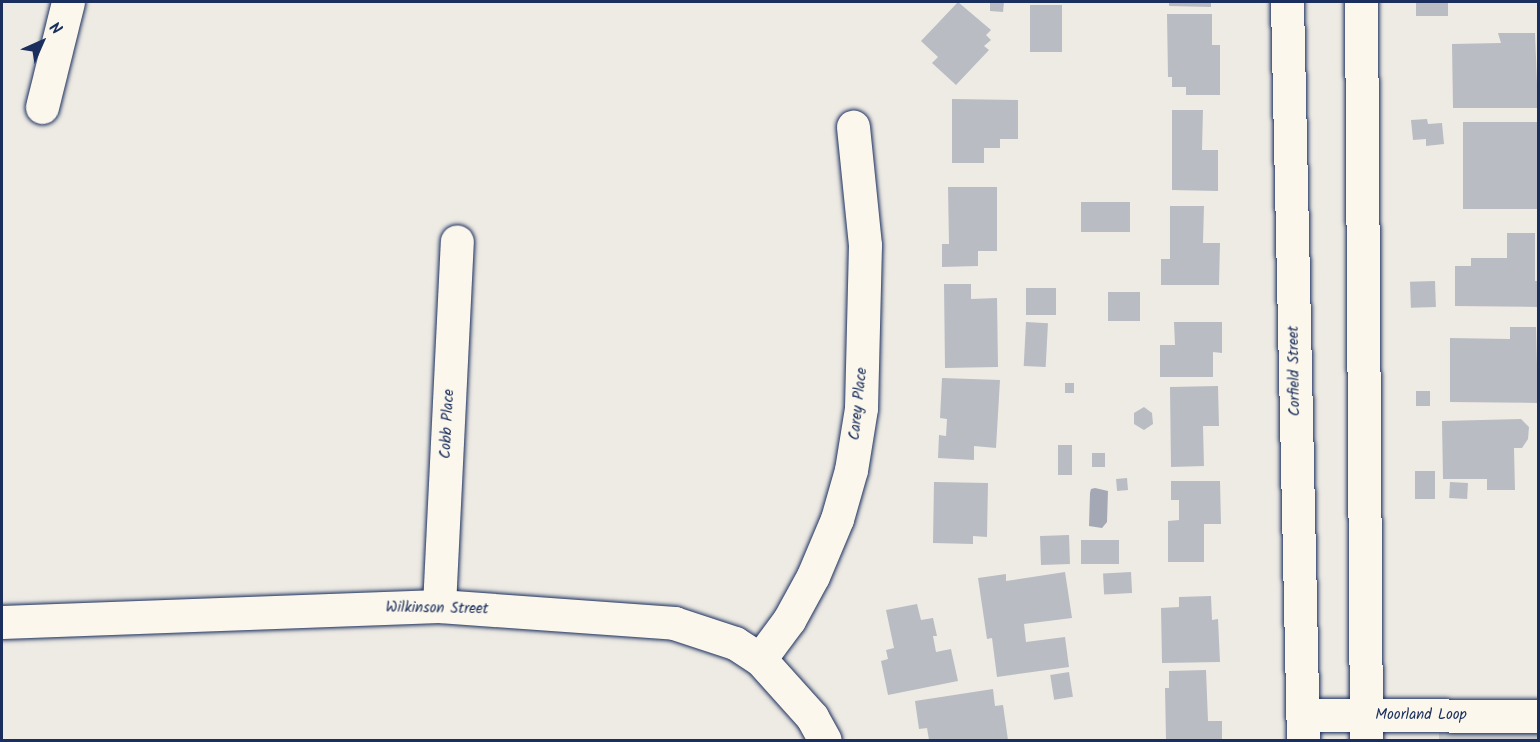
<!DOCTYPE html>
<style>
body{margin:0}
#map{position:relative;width:1540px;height:742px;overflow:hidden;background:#eeebe4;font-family:Kalam,sans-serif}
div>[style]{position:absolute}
.green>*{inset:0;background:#cecfcf;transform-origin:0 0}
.water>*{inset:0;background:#a3a8b4}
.building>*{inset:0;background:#b9bcc3;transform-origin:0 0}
.roads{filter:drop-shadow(0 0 2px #1b2f5e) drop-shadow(0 0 2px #1b2f5e)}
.street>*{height:33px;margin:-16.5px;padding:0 16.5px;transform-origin:16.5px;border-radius:16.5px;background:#fbf7ec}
.primary>*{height:33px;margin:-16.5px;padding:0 16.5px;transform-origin:16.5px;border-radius:16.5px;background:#fbf7ec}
span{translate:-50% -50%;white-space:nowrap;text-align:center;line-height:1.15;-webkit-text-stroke:4.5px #fbf7ec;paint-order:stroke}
.street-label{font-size:15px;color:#1b2f5e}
.frame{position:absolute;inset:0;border:3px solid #1b2f5e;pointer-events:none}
.north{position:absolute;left:12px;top:12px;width:60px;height:60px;-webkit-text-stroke:4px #fbf7ec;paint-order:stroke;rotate:45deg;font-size:16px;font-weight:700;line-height:24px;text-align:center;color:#1b2f5e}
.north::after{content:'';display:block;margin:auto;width:21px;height:27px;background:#1b2f5e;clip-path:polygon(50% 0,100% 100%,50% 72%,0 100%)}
</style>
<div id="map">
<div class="green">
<div style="left:1439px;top:733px;width:99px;height:13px"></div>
</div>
<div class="water">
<div style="clip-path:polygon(1095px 488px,1108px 491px,1107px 522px,1102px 528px,1089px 526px,1090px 493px,1091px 489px)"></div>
</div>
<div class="building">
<div style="clip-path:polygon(958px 2px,991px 30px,986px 35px,991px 40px,984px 46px,989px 50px,956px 85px,932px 63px,938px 57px,921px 41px)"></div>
<div style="clip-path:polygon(990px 2px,1004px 2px,1003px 12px,990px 11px)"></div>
<div style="clip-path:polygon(1169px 2px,1211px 2px,1211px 7px,1169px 6px)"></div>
<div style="left:1416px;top:2px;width:32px;height:14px"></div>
<div style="left:1030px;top:5px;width:32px;height:47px"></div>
<div style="clip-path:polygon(1167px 14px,1212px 14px,1212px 45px,1220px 45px,1220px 95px,1186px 95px,1186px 87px,1172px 87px,1172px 77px,1168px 77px)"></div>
<div style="clip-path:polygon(1498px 33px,1535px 33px,1538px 108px,1453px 108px,1452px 44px,1501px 43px)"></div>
<div style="clip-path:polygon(952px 99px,1018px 100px,1018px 139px,1000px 139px,1000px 148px,984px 148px,984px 163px,952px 163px)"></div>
<div style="clip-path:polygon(1172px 110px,1203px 110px,1202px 150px,1218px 150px,1218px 191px,1172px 190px)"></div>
<div style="clip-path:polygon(1427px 119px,1428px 124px,1442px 123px,1444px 144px,1426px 146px,1426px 139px,1413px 140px,1411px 120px)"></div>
<div style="left:1537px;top:122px;width:87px;height:74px;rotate:90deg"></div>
<div style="clip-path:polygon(948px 187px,997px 187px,997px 251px,978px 251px,978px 266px,942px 267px,942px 244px,949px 244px)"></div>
<div style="left:1130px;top:202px;width:30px;height:49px;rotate:90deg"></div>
<div style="clip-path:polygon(1170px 206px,1204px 206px,1203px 243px,1220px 243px,1219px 285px,1161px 285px,1161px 259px,1170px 259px)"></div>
<div style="clip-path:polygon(1507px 233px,1535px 233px,1535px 281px,1538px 281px,1538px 307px,1455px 306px,1455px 266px,1471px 266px,1471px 258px,1507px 258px)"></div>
<div style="left:1435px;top:281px;width:26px;height:25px;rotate:88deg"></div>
<div style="clip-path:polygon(944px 284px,971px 284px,971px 299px,997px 298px,998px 367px,945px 368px)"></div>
<div style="left:1026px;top:288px;width:30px;height:27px"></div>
<div style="left:1108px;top:292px;width:32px;height:29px"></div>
<div style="left:1026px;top:322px;width:22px;height:44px;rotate:3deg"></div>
<div style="clip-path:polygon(1174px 322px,1222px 322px,1222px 353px,1213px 352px,1213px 377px,1160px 377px,1160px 345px,1175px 345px)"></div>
<div style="clip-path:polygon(1510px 327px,1536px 327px,1538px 403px,1450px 402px,1450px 338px,1510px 339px)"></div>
<div style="clip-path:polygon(942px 378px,1000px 380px,996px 448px,974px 446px,974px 460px,938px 458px,939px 435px,946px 436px,947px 419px,940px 418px)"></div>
<div style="left:1065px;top:383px;width:9px;height:10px"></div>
<div style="clip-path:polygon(1218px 386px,1219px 426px,1203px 426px,1204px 466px,1171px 467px,1170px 387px)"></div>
<div style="left:1416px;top:391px;width:14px;height:15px"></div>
<div style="clip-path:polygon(1144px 407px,1152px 413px,1153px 424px,1144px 430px,1134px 424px,1134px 413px)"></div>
<div style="clip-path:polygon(1521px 419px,1529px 427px,1528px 439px,1522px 448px,1514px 448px,1515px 490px,1487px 490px,1487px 479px,1443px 479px,1442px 421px)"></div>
<div style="left:1058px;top:445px;width:14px;height:30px"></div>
<div style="left:1092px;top:453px;width:13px;height:14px"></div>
<div style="left:1415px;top:471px;width:20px;height:28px"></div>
<div style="left:1127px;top:478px;width:12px;height:11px;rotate:85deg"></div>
<div style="clip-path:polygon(1171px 481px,1220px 481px,1221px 524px,1204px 524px,1204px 562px,1168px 562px,1168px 521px,1179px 520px,1179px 500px,1171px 500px)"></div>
<div style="clip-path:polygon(934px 482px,988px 483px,987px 537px,973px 536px,973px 544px,933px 543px)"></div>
<div style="left:1450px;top:482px;width:18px;height:16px;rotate:3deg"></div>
<div style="left:1069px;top:535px;width:29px;height:29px;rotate:88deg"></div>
<div style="left:1081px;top:540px;width:38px;height:24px"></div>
<div style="clip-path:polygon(1065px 572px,1072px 618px,1024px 624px,1026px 642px,1065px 637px,1069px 667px,997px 677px,992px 638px,987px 639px,978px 578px,1006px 574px,1006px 581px)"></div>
<div style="left:1131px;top:572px;width:21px;height:28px;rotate:87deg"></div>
<div style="clip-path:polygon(1211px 596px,1212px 620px,1218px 619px,1220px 662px,1162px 663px,1161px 608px,1179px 607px,1179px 597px)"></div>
<div style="clip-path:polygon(917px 604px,921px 620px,933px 618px,937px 636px,933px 636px,936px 652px,951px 649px,958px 681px,888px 695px,881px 661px,888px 659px,886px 650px,894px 648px,886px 610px)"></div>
<div style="clip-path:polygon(1206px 670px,1208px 721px,1222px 721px,1222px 740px,1166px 740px,1165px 688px,1169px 688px,1169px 671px)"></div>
<div style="left:1069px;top:672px;width:25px;height:19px;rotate:81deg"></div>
<div style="clip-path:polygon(993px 689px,995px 706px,1003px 705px,1008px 740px,929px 740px,927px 728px,919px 729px,915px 701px)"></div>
</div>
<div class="roads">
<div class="street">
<div style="left:42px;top:107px;width:108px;rotate:-76.1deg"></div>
<div style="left:439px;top:606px;width:365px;rotate:-87.2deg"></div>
<div style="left:2px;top:622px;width:437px;rotate:-2.1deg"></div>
<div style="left:439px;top:606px;width:236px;rotate:4.1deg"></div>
<div style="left:674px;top:623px;width:64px;rotate:18.2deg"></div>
<div style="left:735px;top:643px;width:30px;rotate:33deg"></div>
<div style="left:760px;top:659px;width:78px;rotate:48.1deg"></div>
<div style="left:812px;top:717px;width:26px;rotate:61deg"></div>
<div style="left:760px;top:659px;width:49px;rotate:-53.4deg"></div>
<div style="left:789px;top:620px;width:50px;rotate:-61.4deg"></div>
<div style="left:813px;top:576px;width:62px;rotate:-67.2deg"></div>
<div style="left:837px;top:519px;width:51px;rotate:-74.1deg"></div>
<div style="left:851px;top:470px;width:63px;rotate:-80.8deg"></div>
<div style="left:861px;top:408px;width:163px;rotate:-88.6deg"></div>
<div style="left:865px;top:245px;width:119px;rotate:-95.8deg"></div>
<div style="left:1303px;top:715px;width:235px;rotate:0.2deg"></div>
</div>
<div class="primary">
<div style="left:1287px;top:2px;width:738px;rotate:88.76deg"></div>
<div style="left:1361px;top:2px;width:738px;rotate:89.61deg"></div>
</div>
</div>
<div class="street-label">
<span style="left:1295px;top:371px;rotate:-91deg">Corfield Street</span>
<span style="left:859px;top:404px;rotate:-84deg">Carey Place</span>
<span style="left:448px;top:424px;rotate:-87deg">Cobb Place</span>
<span style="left:437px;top:609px;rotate:1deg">Wilkinson Street</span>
<span style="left:1421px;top:716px">Moorland Loop</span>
</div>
<div class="frame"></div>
<div class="north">N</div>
</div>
